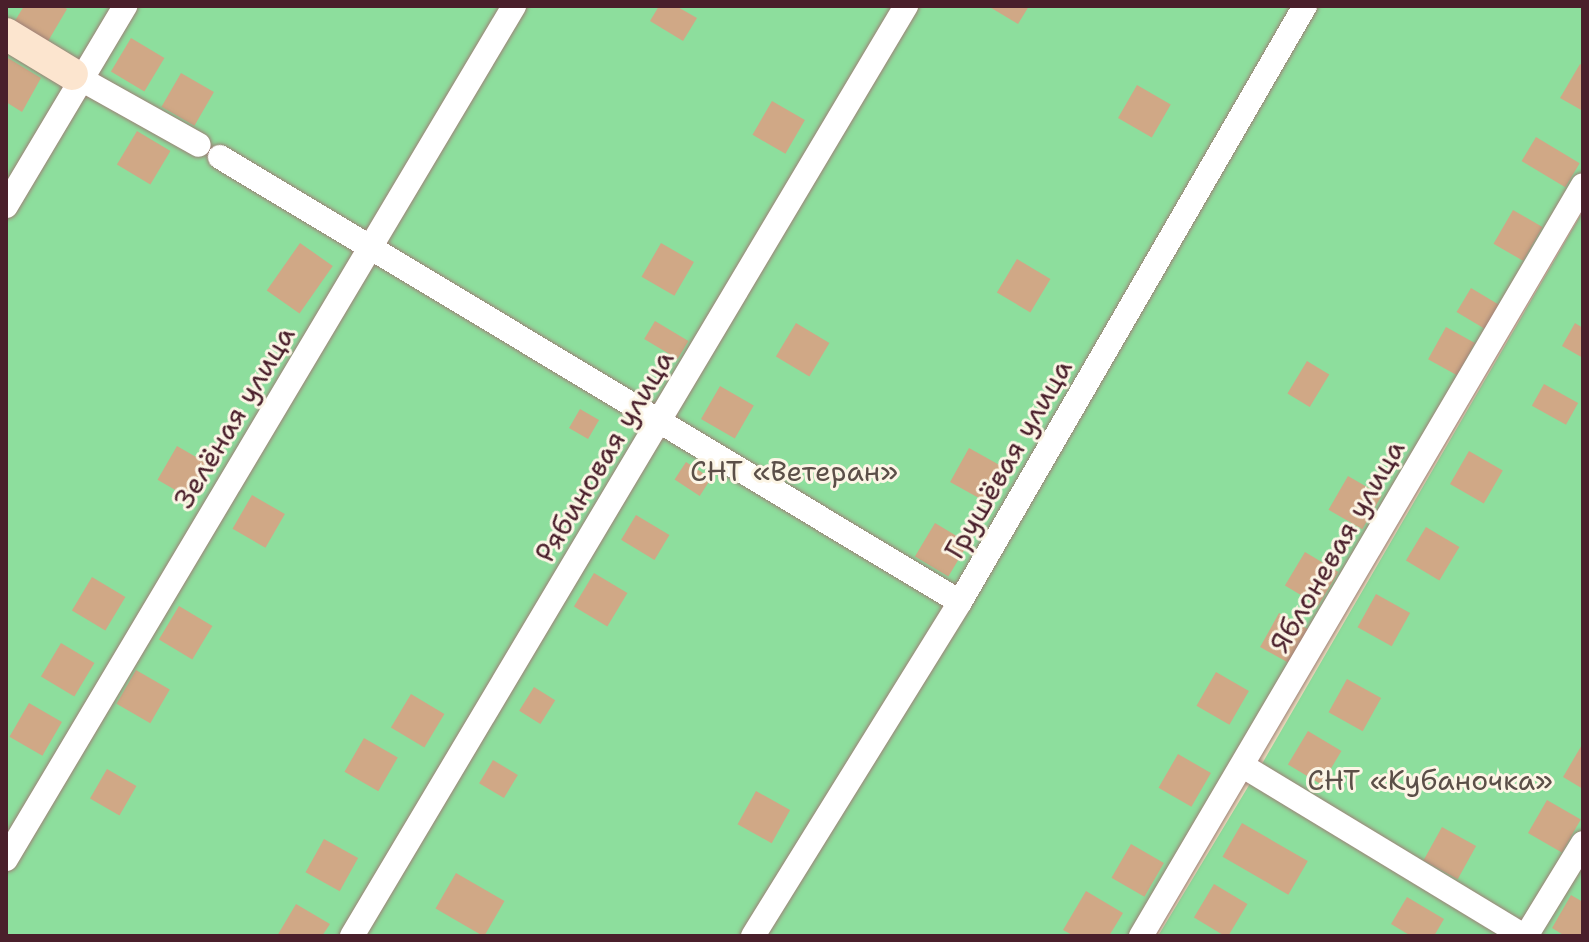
<!DOCTYPE html>
<meta charset="utf-8">
<style>
body{margin:0}
#map{position:relative;width:1589px;height:942px;overflow:hidden;background:#f0e1c2;font-family:"Shantell Sans",sans-serif}
div>[style]{position:absolute}
.green>*{inset:0;background:#8dde9d}
.building>*{inset:0;background:#d0a886;transform-origin:0 0}
.roads{filter:drop-shadow(0 0 2px #9d8076) drop-shadow(0 0 2px #9d8076)}
.street>*{height:24px;margin:-12px;padding:0 12px;transform-origin:12px;border-radius:12px;background:#fff}
.secondary>*{height:32px;margin:-16px;padding:0 16px;transform-origin:16px;border-radius:16px;background:#fce5cf}
span{translate:-50% -50%;white-space:nowrap;text-align:center;line-height:1.15;-webkit-text-stroke:6px #fcf5e5;paint-order:stroke}
.street-label{font-size:28px;color:#4a1f2b}
.park-label{font-size:28px;color:#5b4f48}
.frame{position:absolute;inset:0;border:8px solid #4a1f2b;pointer-events:none}
</style>
<div id="map">
<div class="green">
<div style="clip-path:polygon(6px 6px,121px 6px,6px 199px)"></div>
<div style="clip-path:polygon(123px 6px,1583px 6px,1583px 200px,1151px 936px,6px 936px,6px 202px)"></div>
<div style="clip-path:polygon(1583px 211px,1583px 936px,1158px 936px,1263px 762px)"></div>
</div>
<div class="building">
<div style="clip-path:polygon(24px 6px,62px 6px,67px 9px,44px 48px,10px 29px)"></div>
<div style="clip-path:polygon(659px 6px,676px 6px,697px 18px,683px 41px,650px 21px)"></div>
<div style="clip-path:polygon(988px 6px,1029px 6px,1018px 24px)"></div>
<div style="left:131px;top:38px;width:39px;height:39px;rotate:31deg"></div>
<div style="clip-path:polygon(8px 58px,41px 78px,22px 112px,6px 102px)"></div>
<div style="clip-path:polygon(1580px 64px,1583px 66px,1583px 111px,1560px 98px)"></div>
<div style="left:181px;top:73px;width:38px;height:39px;rotate:30deg"></div>
<div style="left:1137px;top:85px;width:39px;height:38px;rotate:30deg"></div>
<div style="left:772px;top:101px;width:38px;height:39px;rotate:30deg"></div>
<div style="left:137px;top:131px;width:39px;height:39px;rotate:31deg"></div>
<div style="left:1536px;top:137px;width:51px;height:28px;rotate:31deg"></div>
<div style="left:1513px;top:210px;width:34px;height:39px;rotate:30deg"></div>
<div style="left:300px;top:243px;width:40px;height:58px;rotate:35deg"></div>
<div style="left:661px;top:243px;width:38px;height:39px;rotate:30deg"></div>
<div style="left:1017px;top:259px;width:39px;height:39px;rotate:31deg"></div>
<div style="left:1471px;top:288px;width:39px;height:28px;rotate:31deg"></div>
<div style="left:655px;top:321px;width:39px;height:21px;rotate:31deg"></div>
<div style="left:796px;top:323px;width:39px;height:39px;rotate:31deg"></div>
<div style="clip-path:polygon(1575px 323px,1583px 328px,1583px 358px,1562px 346px)"></div>
<div style="left:1446px;top:327px;width:33px;height:37px;rotate:29deg"></div>
<div style="left:1307px;top:361px;width:26px;height:38px;rotate:31deg"></div>
<div style="left:1544px;top:384px;width:39px;height:25px;rotate:29deg"></div>
<div style="left:720px;top:386px;width:39px;height:38px;rotate:30deg"></div>
<div style="left:580px;top:409px;width:22px;height:22px;rotate:30deg"></div>
<div style="left:177px;top:446px;width:39px;height:39px;rotate:30deg"></div>
<div style="left:969px;top:448px;width:39px;height:39px;rotate:29deg"></div>
<div style="left:1469px;top:451px;width:39px;height:38px;rotate:30deg"></div>
<div style="left:686px;top:462px;width:30px;height:21px;rotate:33deg"></div>
<div style="left:1348px;top:476px;width:39px;height:39px;rotate:30deg"></div>
<div style="left:252px;top:495px;width:38px;height:39px;rotate:30deg"></div>
<div style="left:636px;top:515px;width:39px;height:29px;rotate:31deg"></div>
<div style="left:935px;top:523px;width:39px;height:39px;rotate:31deg"></div>
<div style="left:1426px;top:527px;width:39px;height:39px;rotate:31deg"></div>
<div style="left:1305px;top:552px;width:39px;height:39px;rotate:31deg"></div>
<div style="left:594px;top:573px;width:39px;height:39px;rotate:31deg"></div>
<div style="left:92px;top:577px;width:39px;height:39px;rotate:31deg"></div>
<div style="left:1376px;top:594px;width:39px;height:38px;rotate:29deg"></div>
<div style="left:179px;top:606px;width:39px;height:39px;rotate:31deg"></div>
<div style="left:1279px;top:613px;width:39px;height:39px;rotate:29deg"></div>
<div style="left:61px;top:643px;width:39px;height:39px;rotate:31deg"></div>
<div style="left:136px;top:670px;width:39px;height:39px;rotate:30deg"></div>
<div style="left:1216px;top:672px;width:38px;height:39px;rotate:30deg"></div>
<div style="left:1347px;top:679px;width:39px;height:38px;rotate:29deg"></div>
<div style="left:534px;top:687px;width:25px;height:28px;rotate:32deg"></div>
<div style="left:411px;top:694px;width:39px;height:39px;rotate:31deg"></div>
<div style="left:29px;top:703px;width:38px;height:39px;rotate:30deg"></div>
<div style="left:1308px;top:731px;width:39px;height:39px;rotate:31deg"></div>
<div style="left:364px;top:738px;width:39px;height:39px;rotate:30deg"></div>
<div style="clip-path:polygon(1583px 743px,1583px 789px,1563px 777px)"></div>
<div style="left:1178px;top:754px;width:38px;height:39px;rotate:30deg"></div>
<div style="left:493px;top:760px;width:29px;height:27px;rotate:31deg"></div>
<div style="left:107px;top:769px;width:34px;height:34px;rotate:30deg"></div>
<div style="left:756px;top:791px;width:39px;height:38px;rotate:29deg"></div>
<div style="left:1547px;top:800px;width:39px;height:38px;rotate:30deg"></div>
<div style="left:1242px;top:823px;width:76px;height:39px;rotate:30deg"></div>
<div style="left:1442px;top:827px;width:39px;height:38px;rotate:29deg"></div>
<div style="left:324px;top:839px;width:39px;height:38px;rotate:29deg"></div>
<div style="left:1131px;top:844px;width:38px;height:39px;rotate:30deg"></div>
<div style="left:456px;top:873px;width:56px;height:41px;rotate:30deg"></div>
<div style="left:1214px;top:884px;width:39px;height:39px;rotate:31deg"></div>
<div style="clip-path:polygon(1086px 891px,1123px 913px,1109px 936px,1074px 936px,1063px 930px)"></div>
<div style="clip-path:polygon(1571px 895px,1583px 902px,1583px 936px,1565px 936px,1552px 928px)"></div>
<div style="clip-path:polygon(1407px 897px,1444px 919px,1434px 936px,1411px 936px,1391px 924px)"></div>
<div style="clip-path:polygon(296px 904px,330px 924px,322px 936px,277px 936px)"></div>
</div>
<div class="roads">
<div class="street">
<div style="left:72px;top:74px;width:145px;rotate:29.2deg"></div>
<div style="left:220px;top:157px;width:863px;rotate:31.02deg"></div>
<div style="left:6px;top:206px;width:233px;rotate:-59.2deg"></div>
<div style="left:1243px;top:766px;width:328px;rotate:31.2deg"></div>
<div style="left:6px;top:859px;width:993px;rotate:-59.22deg"></div>
<div style="left:352px;top:936px;width:1083px;rotate:-59.22deg"></div>
<div style="left:753px;top:936px;width:393px;rotate:-58.2deg"></div>
<div style="left:960px;top:602px;width:689px;rotate:-59.94deg"></div>
<div style="left:1141px;top:936px;width:871px;rotate:-59.52deg"></div>
<div style="left:1526px;top:936px;width:109px;rotate:-58.5deg"></div>
</div>
<div class="secondary">
<div style="left:6px;top:34px;width:77px;rotate:31.2deg"></div>
</div>
</div>
<div class="street-label">
<span style="left:234px;top:417px;rotate:-59deg">Зелёная улица</span>
<span style="left:604px;top:456px;rotate:-59deg">Рябиновая улица</span>
<span style="left:1008px;top:459px;rotate:-60deg">Грушёвая улица</span>
<span style="left:1337px;top:546px;rotate:-60deg">Яблоневая улица</span>
</div>
<div class="park-label">
<span style="left:794px;top:471px">СНТ «Ветеран»</span>
<span style="left:1430px;top:780px">СНТ «Кубаночка»</span>
</div>
<div class="frame"></div>
</div>
